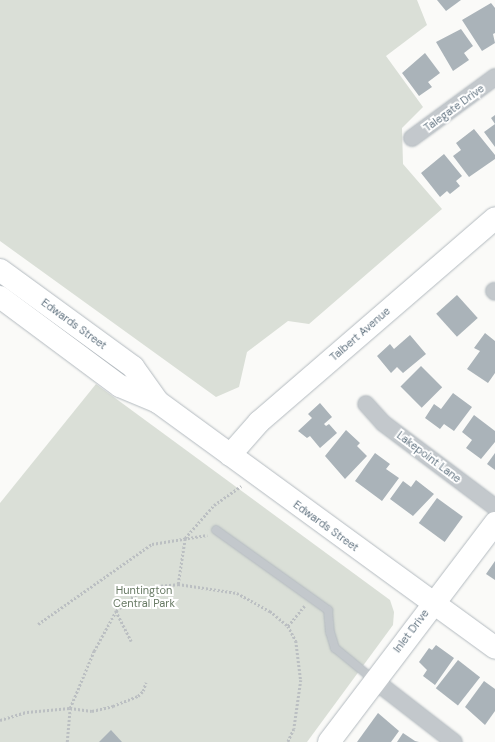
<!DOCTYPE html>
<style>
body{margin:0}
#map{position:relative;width:495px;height:742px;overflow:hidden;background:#fafaf8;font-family:"DM Sans",sans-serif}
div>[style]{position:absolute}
.green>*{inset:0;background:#dadfd7}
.building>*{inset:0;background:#aab3b9;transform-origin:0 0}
.path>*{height:2.5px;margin-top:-1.25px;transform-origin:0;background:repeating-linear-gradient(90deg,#bbbfc2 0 2px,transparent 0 4px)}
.roads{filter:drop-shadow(0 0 1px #b3babf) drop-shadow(0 0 1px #b3babf)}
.lane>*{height:8px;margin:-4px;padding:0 4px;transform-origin:4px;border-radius:4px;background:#c3c8cc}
.street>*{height:16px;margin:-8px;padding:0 8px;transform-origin:8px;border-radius:8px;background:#c3c8cc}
.secondary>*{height:22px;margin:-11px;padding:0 11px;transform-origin:11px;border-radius:11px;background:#fff}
span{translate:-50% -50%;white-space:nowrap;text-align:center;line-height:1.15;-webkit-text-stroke:4px #fff;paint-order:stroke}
.street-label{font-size:11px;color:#657683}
.park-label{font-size:11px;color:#687a64}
</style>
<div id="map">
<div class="green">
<div style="clip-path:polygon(0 0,417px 0,427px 25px,386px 56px,423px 107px,402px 128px,403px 164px,442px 209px,309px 324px,288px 321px,247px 352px,239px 387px,216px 397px,0 241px)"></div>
<div style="clip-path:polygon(96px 384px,390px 600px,394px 612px,393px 625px,307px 742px,0 742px,0 503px)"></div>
</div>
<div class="building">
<div style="clip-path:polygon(437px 0,461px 0,446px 11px)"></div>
<div style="clip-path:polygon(491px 3px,495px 8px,495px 33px,493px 34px,495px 43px,482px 51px,462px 20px)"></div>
<div style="clip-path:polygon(461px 29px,473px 46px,464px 53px,469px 60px,453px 71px,436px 42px)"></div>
<div style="clip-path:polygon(425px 53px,440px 73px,428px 82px,432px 87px,419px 96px,402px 73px)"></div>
<div style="clip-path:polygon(495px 115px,495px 147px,484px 132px,495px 124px,491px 118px)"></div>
<div style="clip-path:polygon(474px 129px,495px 155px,495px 159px,469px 177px,453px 156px,461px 150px,456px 143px)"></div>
<div style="clip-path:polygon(444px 154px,462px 176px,456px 181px,460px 186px,450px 194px,447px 191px,440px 197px,421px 173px)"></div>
<div style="left:457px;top:295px;width:31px;height:28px;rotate:48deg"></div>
<div style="clip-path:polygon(485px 333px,495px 341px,495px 373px,488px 383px,467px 369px,480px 351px,474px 348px)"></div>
<div style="clip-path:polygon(410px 335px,426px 354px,403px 373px,397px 367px,391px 373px,377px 356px,390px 344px,394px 349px)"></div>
<div style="left:421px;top:366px;width:30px;height:29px;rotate:45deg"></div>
<div style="clip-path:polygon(453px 393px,472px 407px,454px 431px,444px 424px,440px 429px,425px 418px,434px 404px,441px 409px)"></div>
<div style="clip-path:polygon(320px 403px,332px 417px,324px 424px,326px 426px,329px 424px,337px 433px,320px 448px,310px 436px,307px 438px,298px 431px,312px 418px,308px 414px)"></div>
<div style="clip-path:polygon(474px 415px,495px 431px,495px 442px,481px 459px,466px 448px,472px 440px,462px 432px)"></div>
<div style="clip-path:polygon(346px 430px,360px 443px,357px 446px,367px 456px,345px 479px,325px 456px)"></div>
<div style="clip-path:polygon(375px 453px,390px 464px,386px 469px,399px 478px,382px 501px,355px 481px)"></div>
<div style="clip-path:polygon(495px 453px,495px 470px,487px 464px)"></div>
<div style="clip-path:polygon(416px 480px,434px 494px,413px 516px,390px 499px,403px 481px,411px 487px)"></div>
<div style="left:437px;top:498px;width:32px;height:31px;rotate:36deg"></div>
<div style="clip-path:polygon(495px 561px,495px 580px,486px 574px)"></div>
<div style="clip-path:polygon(436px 645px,454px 658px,435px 685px,423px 676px,427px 670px,419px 662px,429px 648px,432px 650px)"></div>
<div style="left:458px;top:660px;width:28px;height:36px;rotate:38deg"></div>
<div style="clip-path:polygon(484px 681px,495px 689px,495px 711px,485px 725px,465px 707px)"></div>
<div style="clip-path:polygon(378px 713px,399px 731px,391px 742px,357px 742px)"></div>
<div style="clip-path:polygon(111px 730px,122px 742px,99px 742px)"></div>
<div style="clip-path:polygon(403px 733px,415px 741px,419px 742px,397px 742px)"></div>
</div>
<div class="path">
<div style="left:178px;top:584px;width:47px;rotate:-81.3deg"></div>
<div style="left:185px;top:538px;width:44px;rotate:-48.7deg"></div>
<div style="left:214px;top:505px;width:33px;rotate:-35deg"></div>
<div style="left:116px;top:611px;width:34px;rotate:63deg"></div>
<div style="left:38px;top:624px;width:139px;rotate:-35.1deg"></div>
<div style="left:152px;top:544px;width:56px;rotate:-9.3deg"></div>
<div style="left:288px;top:626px;width:26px;rotate:-51deg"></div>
<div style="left:0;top:720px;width:28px;rotate:-17deg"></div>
<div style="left:27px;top:712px;width:43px;rotate:-5.3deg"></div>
<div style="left:70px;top:708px;width:62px;rotate:-67.2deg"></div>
<div style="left:94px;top:651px;width:46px;rotate:-61.2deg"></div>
<div style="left:116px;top:611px;width:26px;rotate:-40deg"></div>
<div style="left:136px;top:594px;width:22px;rotate:-21deg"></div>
<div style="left:157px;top:586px;width:21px;rotate:-5deg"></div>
<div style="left:178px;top:584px;width:60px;rotate:8.7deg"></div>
<div style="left:237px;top:593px;width:38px;rotate:29deg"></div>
<div style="left:270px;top:611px;width:23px;rotate:40deg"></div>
<div style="left:288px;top:626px;width:17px;rotate:62deg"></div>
<div style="left:296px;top:641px;width:39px;rotate:83deg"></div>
<div style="left:301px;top:680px;width:49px;rotate:98.1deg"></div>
<div style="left:294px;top:729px;width:14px;rotate:115deg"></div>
<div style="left:67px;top:742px;width:34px;rotate:-85deg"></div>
<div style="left:70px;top:708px;width:22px;rotate:8deg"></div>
<div style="left:92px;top:711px;width:22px;rotate:-13deg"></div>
<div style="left:113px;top:706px;width:27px;rotate:-22deg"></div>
<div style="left:138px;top:696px;width:7px;rotate:-45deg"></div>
<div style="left:143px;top:691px;width:9px;rotate:-72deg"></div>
</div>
<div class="roads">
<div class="lane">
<div style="left:216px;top:530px;width:138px;rotate:35.5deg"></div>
<div style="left:328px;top:610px;width:22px;rotate:85deg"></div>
<div style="left:330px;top:632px;width:17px;rotate:73deg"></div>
<div style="left:335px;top:648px;width:50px;rotate:39.4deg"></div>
</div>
<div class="street">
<div style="left:412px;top:138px;width:103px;rotate:-36.3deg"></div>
<div style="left:494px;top:291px;width:1px;rotate:45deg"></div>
<div style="left:366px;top:404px;width:25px;rotate:48deg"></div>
<div style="left:383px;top:423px;width:140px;rotate:36.9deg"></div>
<div style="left:374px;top:680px;width:101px;rotate:37.8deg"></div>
</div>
<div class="secondary">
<div style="left:0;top:270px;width:165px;rotate:36.1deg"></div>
<div style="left:133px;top:367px;width:43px;rotate:54.5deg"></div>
<div style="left:0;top:297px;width:149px;rotate:36.6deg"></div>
<div style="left:120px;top:386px;width:41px;rotate:22.8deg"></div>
<div style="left:158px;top:402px;width:417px;rotate:36.1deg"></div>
<div style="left:230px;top:455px;width:44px;rotate:-48.7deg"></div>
<div style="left:259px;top:422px;width:312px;rotate:-40.8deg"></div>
<div style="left:329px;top:742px;width:275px;rotate:-52.8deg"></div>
</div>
</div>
<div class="street-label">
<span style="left:454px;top:108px;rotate:-36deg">Talegate Drive</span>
<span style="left:74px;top:324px;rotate:36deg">Edwards Street</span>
<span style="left:360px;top:334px;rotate:-41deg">Talbert Avenue</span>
<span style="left:429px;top:457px;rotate:37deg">Lakepoint Lane</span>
<span style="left:326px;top:526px;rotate:36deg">Edwards Street</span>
<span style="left:411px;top:631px;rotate:-53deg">Inlet Drive</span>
</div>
<div class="park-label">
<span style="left:144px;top:597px">Huntington<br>Central Park</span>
</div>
</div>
